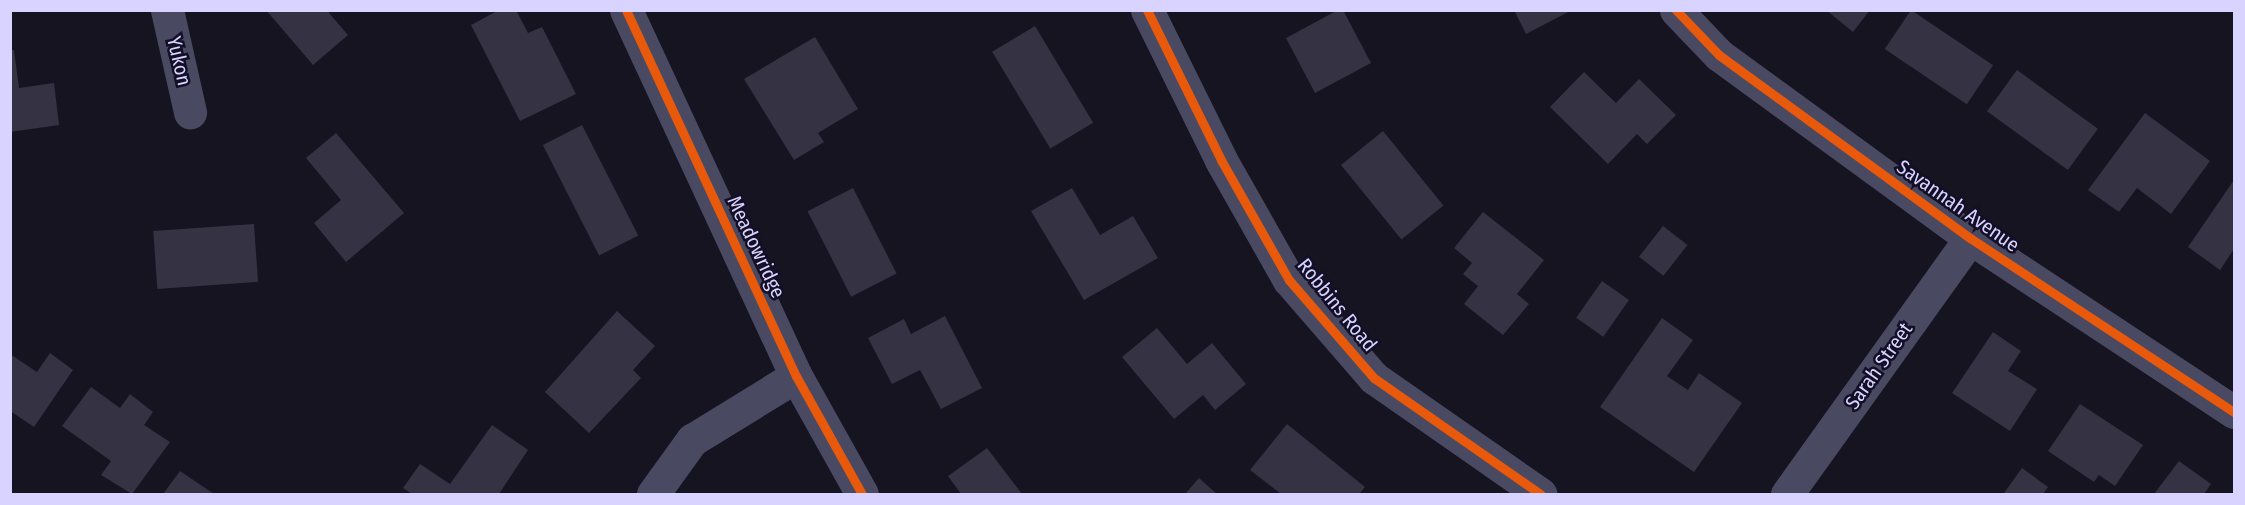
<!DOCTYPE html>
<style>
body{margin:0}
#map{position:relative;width:2245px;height:505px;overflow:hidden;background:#161421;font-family:"Fira Sans Condensed",sans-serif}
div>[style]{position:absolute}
.building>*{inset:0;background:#343243;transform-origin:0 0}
.minor>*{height:33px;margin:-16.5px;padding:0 16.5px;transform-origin:16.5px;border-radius:16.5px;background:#4a4962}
.cycleway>*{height:9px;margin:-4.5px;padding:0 4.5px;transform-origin:4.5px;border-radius:4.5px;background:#e8590c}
span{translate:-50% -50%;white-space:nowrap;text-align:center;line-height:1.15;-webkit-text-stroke:5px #130f26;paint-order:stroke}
.street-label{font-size:20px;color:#d9d4ff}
.frame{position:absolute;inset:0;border:12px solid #d9d4ff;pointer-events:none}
</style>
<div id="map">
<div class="building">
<div style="clip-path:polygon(266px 10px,331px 10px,329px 13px,348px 35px,313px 65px)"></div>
<div style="clip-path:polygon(499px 10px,516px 10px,528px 33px,542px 27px,576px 94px,520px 121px,471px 25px)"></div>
<div style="clip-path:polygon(1338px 10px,1343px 10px,1371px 63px,1315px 93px,1286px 38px)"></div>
<div style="clip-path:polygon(1514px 10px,1572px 10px,1526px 34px)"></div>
<div style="clip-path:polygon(1826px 10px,1870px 10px,1853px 32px)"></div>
<div style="left:1911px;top:10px;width:99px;height:47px;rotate:34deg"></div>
<div style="left:1035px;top:26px;width:113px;height:50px;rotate:59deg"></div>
<div style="clip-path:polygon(815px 37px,858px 109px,818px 133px,824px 142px,794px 160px,744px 79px)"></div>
<div style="clip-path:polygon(10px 50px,14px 50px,19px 88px,54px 83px,59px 125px,10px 132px)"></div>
<div style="left:2017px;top:70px;width:100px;height:51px;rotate:36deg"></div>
<div style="clip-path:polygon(1584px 72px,1616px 103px,1639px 79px,1676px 115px,1647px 144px,1637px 134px,1608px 164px,1550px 107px)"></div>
<div style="clip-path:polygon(2145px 113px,2210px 161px,2171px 214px,2137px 188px,2119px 212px,2088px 190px)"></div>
<div style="left:582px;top:125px;width:124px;height:44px;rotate:63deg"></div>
<div style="left:1383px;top:131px;width:96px;height:54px;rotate:51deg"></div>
<div style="clip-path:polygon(336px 133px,404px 213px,346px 262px,314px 223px,341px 200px,306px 158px)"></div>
<div style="clip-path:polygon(2234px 180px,2234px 249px,2220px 270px,2188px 247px)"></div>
<div style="left:853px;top:188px;width:96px;height:51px;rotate:63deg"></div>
<div style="clip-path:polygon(1072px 188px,1100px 235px,1133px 216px,1158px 258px,1084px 300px,1031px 211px)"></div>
<div style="clip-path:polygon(1483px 212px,1544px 260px,1517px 294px,1529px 304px,1503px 335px,1464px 304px,1478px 286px,1463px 274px,1472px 263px,1454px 248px)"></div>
<div style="left:254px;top:224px;width:58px;height:101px;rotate:86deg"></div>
<div style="left:1663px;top:226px;width:31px;height:39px;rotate:38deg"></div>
<div style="left:1602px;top:281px;width:33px;height:45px;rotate:35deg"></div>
<div style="clip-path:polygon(617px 311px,655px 346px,633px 370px,641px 378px,589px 433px,545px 392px)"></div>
<div style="clip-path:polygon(945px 316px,982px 388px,941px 409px,920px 370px,892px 384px,868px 338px,904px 319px,911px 334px)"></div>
<div style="clip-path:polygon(1662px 318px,1693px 340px,1667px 376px,1688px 390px,1699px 373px,1742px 403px,1694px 472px,1600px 407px)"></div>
<div style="clip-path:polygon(1157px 328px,1187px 364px,1212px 343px,1246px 384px,1215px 410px,1203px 395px,1174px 419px,1122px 357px)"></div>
<div style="clip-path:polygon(1993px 332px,2021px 351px,2008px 371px,2037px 389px,2010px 431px,1952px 393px)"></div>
<div style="clip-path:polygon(50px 353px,73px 370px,34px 427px,10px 411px,10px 354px,37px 372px)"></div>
<div style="clip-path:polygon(91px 387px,120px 408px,130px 394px,153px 412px,144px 425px,170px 442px,132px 494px,101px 475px,111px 461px,62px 426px)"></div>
<div style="clip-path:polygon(2080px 404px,2143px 445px,2115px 486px,2099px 475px,2094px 482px,2048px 451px)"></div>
<div style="clip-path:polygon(1287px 424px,1365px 487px,1359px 494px,1281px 494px,1250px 470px)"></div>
<div style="clip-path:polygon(492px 425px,528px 450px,499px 494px,412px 494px,403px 488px,420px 464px,450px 484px)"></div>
<div style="clip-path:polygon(987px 448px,1022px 494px,961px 494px,948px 476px)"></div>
<div style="clip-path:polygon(2179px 461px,2211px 484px,2204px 494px,2154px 494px)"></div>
<div style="clip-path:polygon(2022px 468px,2048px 487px,2043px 494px,2004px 493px)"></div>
<div style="clip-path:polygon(180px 471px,214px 494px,163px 494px)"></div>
<div style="clip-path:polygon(1199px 478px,1217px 494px,1185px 494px)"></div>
</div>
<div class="minor">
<div style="left:167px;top:10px;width:105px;rotate:77.3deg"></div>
<div style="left:626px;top:10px;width:404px;rotate:65.1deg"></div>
<div style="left:796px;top:376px;width:135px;rotate:60.8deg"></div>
<div style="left:1147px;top:10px;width:167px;rotate:63.7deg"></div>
<div style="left:1221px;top:160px;width:138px;rotate:60.5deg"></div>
<div style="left:1289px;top:280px;width:130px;rotate:49.1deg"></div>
<div style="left:1374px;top:378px;width:203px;rotate:34.9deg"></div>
<div style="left:1676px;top:10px;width:62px;rotate:46.3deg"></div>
<div style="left:1719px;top:55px;width:311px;rotate:36.1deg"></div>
<div style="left:1970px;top:238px;width:316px;rotate:33.4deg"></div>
<div style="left:653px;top:494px;width:67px;rotate:-54.2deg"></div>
<div style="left:692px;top:440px;width:122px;rotate:-31.6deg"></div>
<div style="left:1787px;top:494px;width:315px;rotate:-54.4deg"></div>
</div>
<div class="cycleway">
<div style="left:626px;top:10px;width:404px;rotate:65.1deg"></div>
<div style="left:796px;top:376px;width:135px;rotate:60.8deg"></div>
<div style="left:1147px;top:10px;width:167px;rotate:63.7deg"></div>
<div style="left:1221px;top:160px;width:138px;rotate:60.5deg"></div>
<div style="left:1289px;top:280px;width:130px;rotate:49.1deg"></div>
<div style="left:1374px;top:378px;width:203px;rotate:34.9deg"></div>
<div style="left:1676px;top:10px;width:62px;rotate:46.3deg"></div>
<div style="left:1719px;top:55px;width:311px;rotate:36.1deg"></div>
<div style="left:1970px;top:238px;width:316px;rotate:33.4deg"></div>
</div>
<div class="street-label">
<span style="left:179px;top:61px;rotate:77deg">Yukon</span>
<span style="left:1958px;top:206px;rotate:35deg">Savannah Avenue</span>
<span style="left:756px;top:247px;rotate:65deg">Meadowridge</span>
<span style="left:1337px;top:305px;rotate:51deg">Robbins Road</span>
<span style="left:1879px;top:366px;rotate:-55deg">Sarah Street</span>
</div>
<div class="frame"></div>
</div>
